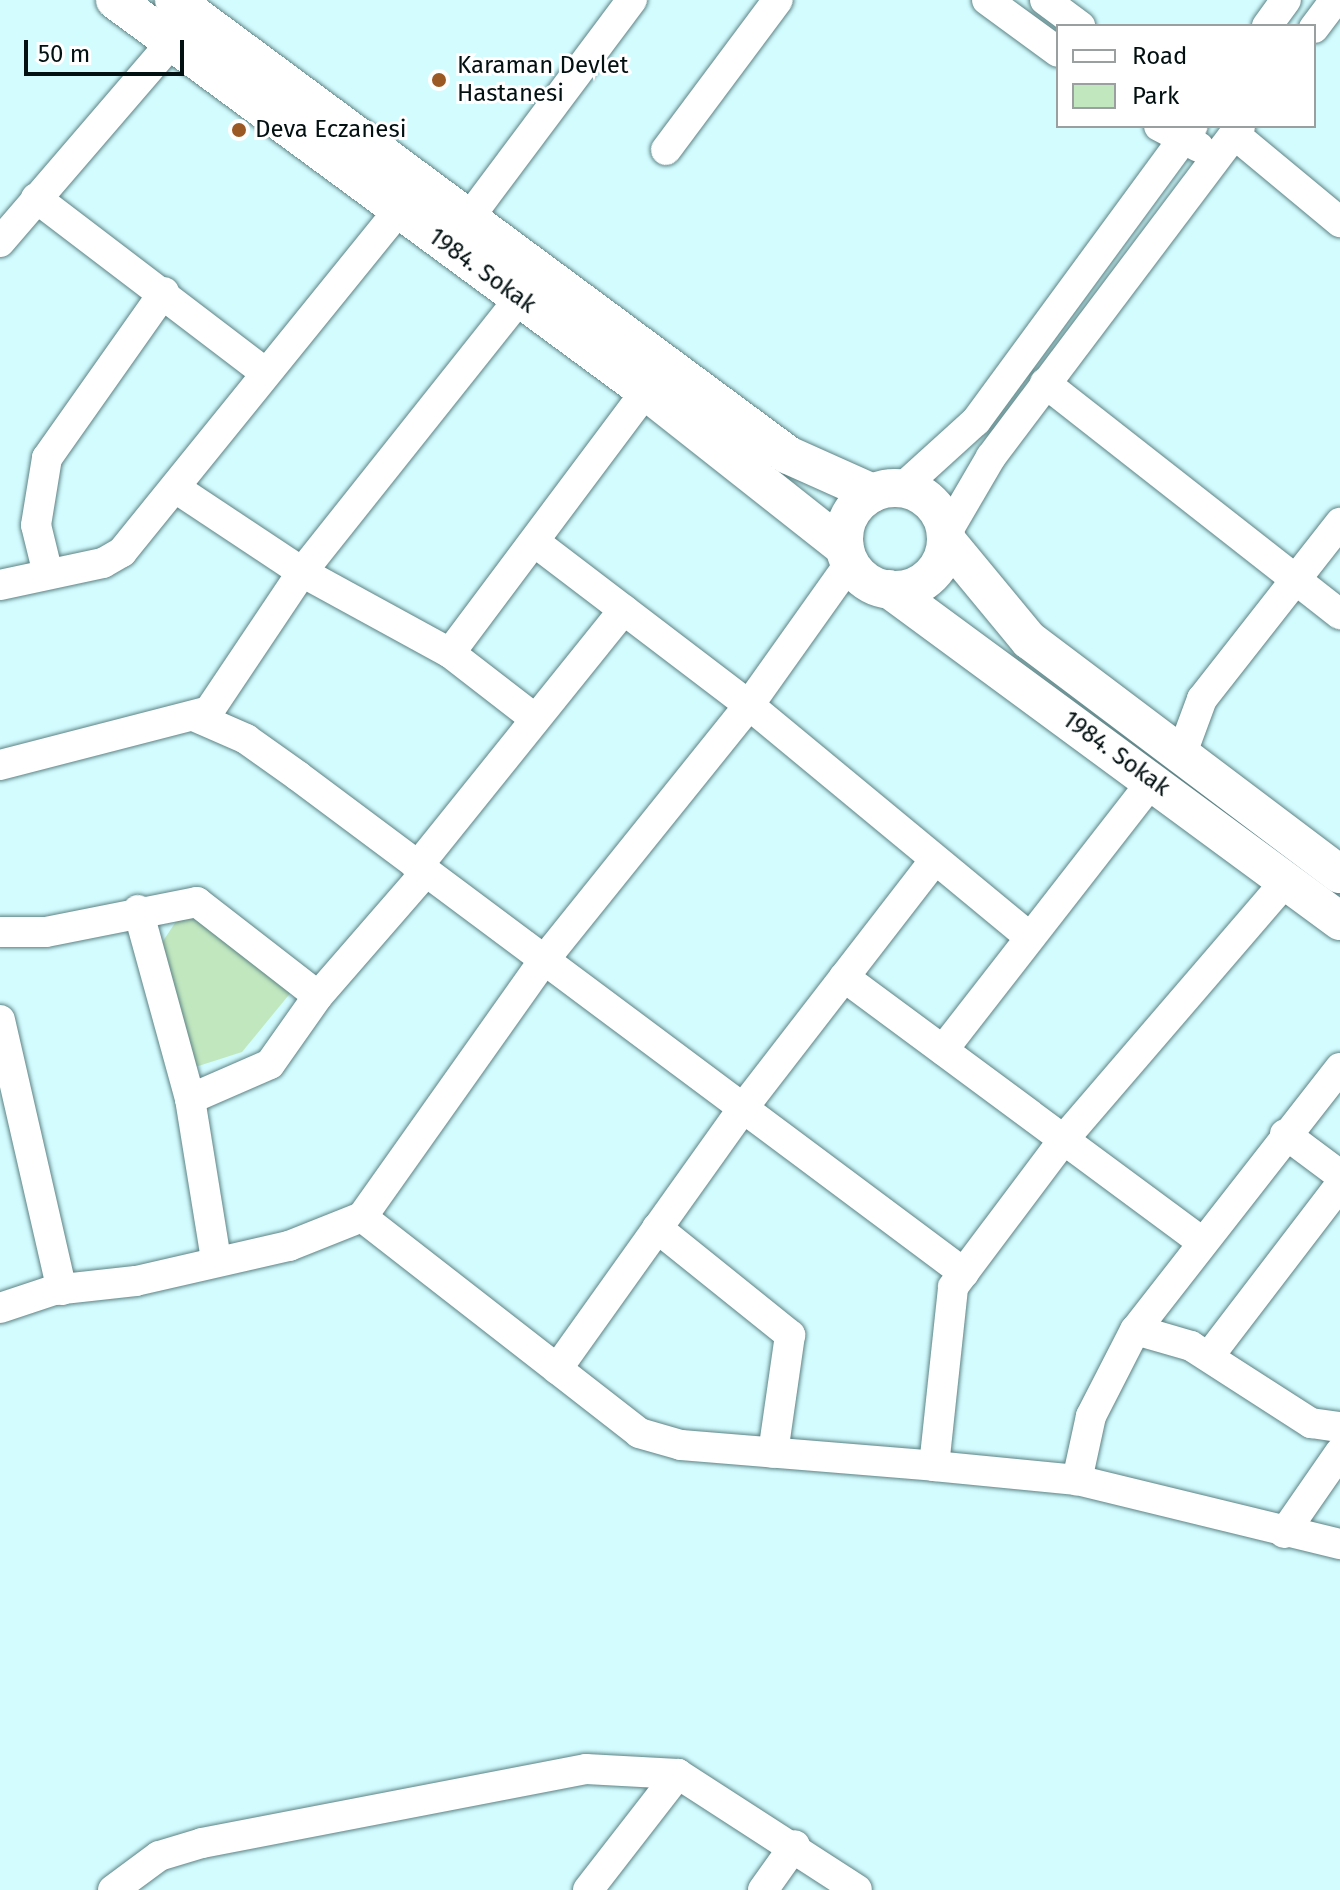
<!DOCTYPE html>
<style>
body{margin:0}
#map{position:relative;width:1340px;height:1890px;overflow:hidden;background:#d3fcff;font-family:"Fira Sans",sans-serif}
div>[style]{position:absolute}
.green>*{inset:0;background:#c1e7bf}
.roads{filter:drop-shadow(0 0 2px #5d8285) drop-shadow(0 0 2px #5d8285)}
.minor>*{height:30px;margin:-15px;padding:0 15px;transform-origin:15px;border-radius:15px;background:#fff}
.major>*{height:38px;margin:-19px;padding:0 19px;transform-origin:19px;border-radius:19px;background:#fff}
.major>.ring{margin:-19px;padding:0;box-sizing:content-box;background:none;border:38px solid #fff;border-radius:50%}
.dots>*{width:22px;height:22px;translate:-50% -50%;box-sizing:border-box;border:4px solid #fff;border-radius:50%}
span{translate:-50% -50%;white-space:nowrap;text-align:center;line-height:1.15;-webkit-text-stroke:6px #fff;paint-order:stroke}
.poi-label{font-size:24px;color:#031011}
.left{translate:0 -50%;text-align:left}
.street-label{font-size:24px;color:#031011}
.legend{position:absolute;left:1056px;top:24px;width:260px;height:104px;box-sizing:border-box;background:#fff;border:2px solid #9a9fa0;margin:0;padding:10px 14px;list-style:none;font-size:24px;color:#031011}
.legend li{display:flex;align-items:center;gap:16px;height:40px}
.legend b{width:40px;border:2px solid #9a9fa0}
.scale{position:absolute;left:24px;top:40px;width:160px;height:36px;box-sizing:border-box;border:4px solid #031011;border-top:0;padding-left:10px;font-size:24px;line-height:28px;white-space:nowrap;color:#031011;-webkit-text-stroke:6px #fff;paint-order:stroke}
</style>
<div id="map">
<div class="green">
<div style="clip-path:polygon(185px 908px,297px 985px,242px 1052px,189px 1069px,159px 947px)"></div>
</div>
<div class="roads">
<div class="minor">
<div style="left:987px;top:0;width:88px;rotate:36.2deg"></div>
<div style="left:1045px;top:0;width:44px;rotate:36.6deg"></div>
<div style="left:1267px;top:26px;width:32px;rotate:-54deg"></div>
<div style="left:1314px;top:28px;width:35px;rotate:-53deg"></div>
<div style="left:1159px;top:126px;width:45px;rotate:27.7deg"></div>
<div style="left:1234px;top:134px;width:138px;rotate:39.7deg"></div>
<div style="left:666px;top:150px;width:187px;rotate:-53.3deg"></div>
<div style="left:36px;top:198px;width:285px;rotate:37.3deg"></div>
<div style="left:456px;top:235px;width:294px;rotate:-53.2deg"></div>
<div style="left:0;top:242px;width:264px;rotate:-49.3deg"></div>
<div style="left:1045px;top:383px;width:375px;rotate:38.1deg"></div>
<div style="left:902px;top:488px;width:100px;rotate:-42.2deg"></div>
<div style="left:976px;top:421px;width:366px;rotate:-53.7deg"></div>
<div style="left:177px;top:489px;width:150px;rotate:33.6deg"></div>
<div style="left:302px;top:572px;width:169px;rotate:28.7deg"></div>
<div style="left:450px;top:653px;width:106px;rotate:37.7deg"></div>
<div style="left:946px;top:534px;width:89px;rotate:-59.7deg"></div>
<div style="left:991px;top:457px;width:414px;rotate:-53deg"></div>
<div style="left:536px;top:543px;width:268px;rotate:37.3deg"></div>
<div style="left:749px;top:705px;width:361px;rotate:39.6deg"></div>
<div style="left:48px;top:574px;width:50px;rotate:-103.8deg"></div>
<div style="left:36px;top:525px;width:68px;rotate:-80.7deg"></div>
<div style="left:47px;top:458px;width:203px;rotate:-54.8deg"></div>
<div style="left:0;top:585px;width:105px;rotate:-12.1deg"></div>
<div style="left:103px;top:563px;width:22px;rotate:-30deg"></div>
<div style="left:122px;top:552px;width:440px;rotate:-51deg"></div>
<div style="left:450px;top:653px;width:327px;rotate:-53.2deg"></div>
<div style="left:196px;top:717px;width:55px;rotate:23.7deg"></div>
<div style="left:246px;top:739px;width:64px;rotate:35.4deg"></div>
<div style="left:298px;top:776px;width:831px;rotate:36.73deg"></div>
<div style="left:1182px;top:753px;width:58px;rotate:-69.7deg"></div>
<div style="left:1202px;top:699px;width:224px;rotate:-51.9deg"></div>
<div style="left:0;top:765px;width:216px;rotate:-14.5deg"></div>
<div style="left:209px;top:711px;width:167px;rotate:-56.2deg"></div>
<div style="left:302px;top:572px;width:349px;rotate:-51.5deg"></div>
<div style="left:417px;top:867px;width:330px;rotate:-51.2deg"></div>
<div style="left:138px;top:910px;width:196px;rotate:74.6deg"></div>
<div style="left:190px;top:1099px;width:163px;rotate:80.8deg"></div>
<div style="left:0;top:932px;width:46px"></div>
<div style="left:46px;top:932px;width:154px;rotate:-11.2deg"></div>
<div style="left:197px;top:902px;width:153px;rotate:37.8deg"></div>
<div style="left:844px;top:977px;width:444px;rotate:36.5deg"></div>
<div style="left:0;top:1020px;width:277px;rotate:77.1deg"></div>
<div style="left:943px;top:1050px;width:342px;rotate:-52.1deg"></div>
<div style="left:1340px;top:1068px;width:333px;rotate:128deg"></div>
<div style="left:1135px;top:1330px;width:97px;rotate:117.1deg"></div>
<div style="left:1091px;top:1416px;width:66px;rotate:102.3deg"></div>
<div style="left:1077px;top:1480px;width:271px;rotate:13.7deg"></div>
<div style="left:190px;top:1099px;width:87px;rotate:-23.6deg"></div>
<div style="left:270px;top:1064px;width:83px;rotate:-54.8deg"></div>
<div style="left:318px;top:996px;width:163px;rotate:-49deg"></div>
<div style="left:1285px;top:1134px;width:69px;rotate:36.7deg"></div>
<div style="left:362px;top:1217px;width:351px;rotate:37.9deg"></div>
<div style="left:639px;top:1433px;width:44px;rotate:15.9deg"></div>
<div style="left:681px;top:1445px;width:254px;rotate:4.7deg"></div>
<div style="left:657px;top:1228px;width:171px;rotate:38.8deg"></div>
<div style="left:790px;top:1335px;width:119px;rotate:98.2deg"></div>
<div style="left:0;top:1308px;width:57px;rotate:-18.4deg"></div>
<div style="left:54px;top:1290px;width:82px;rotate:-6.3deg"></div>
<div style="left:136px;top:1281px;width:157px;rotate:-12.9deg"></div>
<div style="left:289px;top:1246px;width:79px;rotate:-21.7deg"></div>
<div style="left:362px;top:1217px;width:316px;rotate:-54.7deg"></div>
<div style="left:545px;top:959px;width:326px;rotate:-51.2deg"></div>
<div style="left:749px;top:705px;width:174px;rotate:-54.6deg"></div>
<div style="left:1136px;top:1330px;width:57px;rotate:16.2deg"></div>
<div style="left:1191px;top:1346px;width:143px;rotate:32.7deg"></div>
<div style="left:1311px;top:1423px;width:29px;rotate:8deg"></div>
<div style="left:1210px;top:1355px;width:214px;rotate:-52.6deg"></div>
<div style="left:557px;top:1369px;width:320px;rotate:-54.5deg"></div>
<div style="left:743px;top:1108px;width:311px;rotate:-52.3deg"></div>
<div style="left:1077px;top:1480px;width:144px;rotate:-174.4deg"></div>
<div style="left:934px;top:1466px;width:180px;rotate:-83.9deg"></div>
<div style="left:953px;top:1287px;width:185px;rotate:-53.1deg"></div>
<div style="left:1064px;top:1139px;width:340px;rotate:-49.3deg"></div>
<div style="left:1284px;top:1533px;width:98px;rotate:-55.3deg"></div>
<div style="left:113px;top:1890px;width:57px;rotate:-36.5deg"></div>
<div style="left:159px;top:1856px;width:45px;rotate:-16.8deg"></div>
<div style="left:202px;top:1843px;width:391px;rotate:-10.9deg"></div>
<div style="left:586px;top:1769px;width:92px;rotate:3.1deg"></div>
<div style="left:678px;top:1774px;width:213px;rotate:32.9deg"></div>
<div style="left:588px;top:1890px;width:147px;rotate:-52.2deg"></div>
<div style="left:763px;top:1890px;width:55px;rotate:-54.6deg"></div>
</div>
<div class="major">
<div style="left:115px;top:0;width:659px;rotate:36.37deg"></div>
<div style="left:646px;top:391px;width:253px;rotate:38.3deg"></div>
<div style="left:174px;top:0;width:764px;rotate:36.54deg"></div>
<div style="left:788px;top:455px;width:93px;rotate:24.1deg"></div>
<div class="ring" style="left:844px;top:488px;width:64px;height:64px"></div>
<div style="left:947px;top:541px;width:129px;rotate:50.4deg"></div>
<div style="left:1029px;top:640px;width:389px;rotate:37deg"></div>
<div style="left:889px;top:589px;width:560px;rotate:36.36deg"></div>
</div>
</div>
<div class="dots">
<div style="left:439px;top:80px;background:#9b5926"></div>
<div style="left:239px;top:130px;background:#9b5926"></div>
</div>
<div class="poi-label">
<span class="left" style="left:457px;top:80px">Karaman Devlet<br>Hastanesi</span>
<span class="left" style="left:255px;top:130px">Deva Eczanesi</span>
</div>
<div class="street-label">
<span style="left:482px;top:271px;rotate:36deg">1984. Sokak</span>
<span style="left:1116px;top:754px;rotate:36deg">1984. Sokak</span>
</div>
<ul class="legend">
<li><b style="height:10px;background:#fff"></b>Road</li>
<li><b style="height:22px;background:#c1e7bf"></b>Park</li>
</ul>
<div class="scale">50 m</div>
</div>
